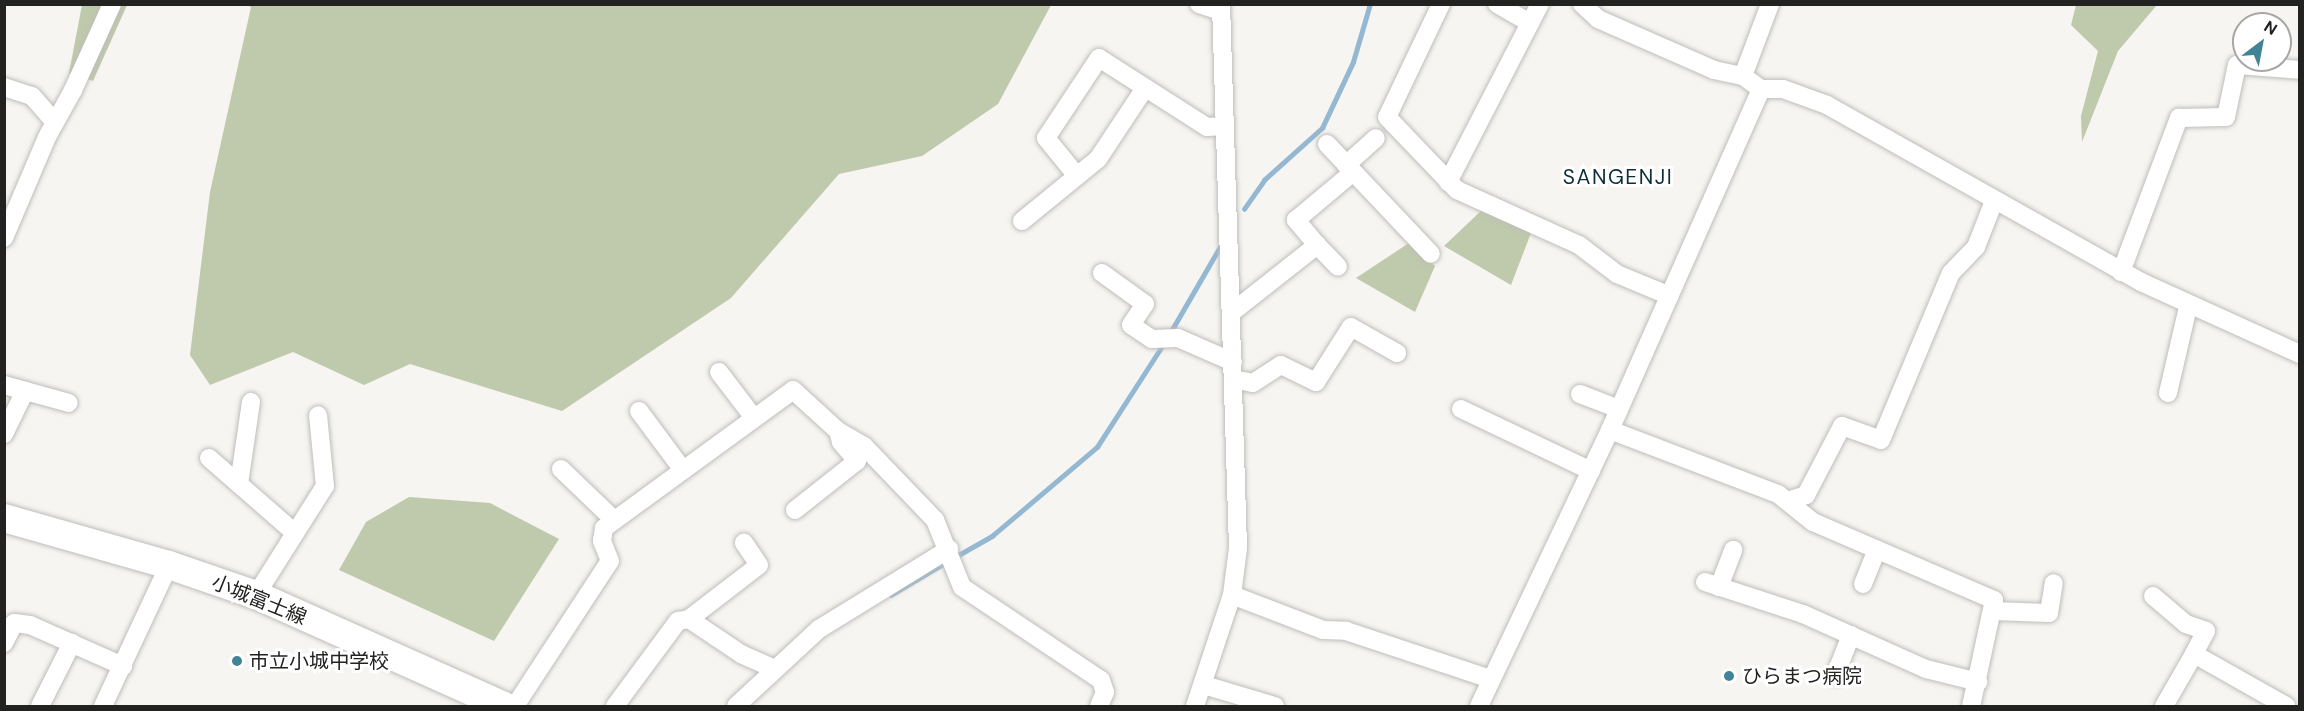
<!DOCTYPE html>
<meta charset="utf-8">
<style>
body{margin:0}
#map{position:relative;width:2304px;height:711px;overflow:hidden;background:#f6f5f1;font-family:"DM Sans","Noto Sans JP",sans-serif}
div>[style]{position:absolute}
.green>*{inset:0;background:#bfc9ab}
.stream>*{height:4.5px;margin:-2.25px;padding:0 2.25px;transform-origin:2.25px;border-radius:2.25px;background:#94b7d2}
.roads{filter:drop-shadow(0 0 2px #bebdba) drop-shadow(0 0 2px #bebdba)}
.minor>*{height:18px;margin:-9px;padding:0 9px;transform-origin:9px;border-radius:9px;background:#fff}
.primary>*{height:28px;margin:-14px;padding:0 14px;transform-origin:14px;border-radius:14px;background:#fff}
.dots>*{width:16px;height:16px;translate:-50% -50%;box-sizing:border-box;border:3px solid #fff;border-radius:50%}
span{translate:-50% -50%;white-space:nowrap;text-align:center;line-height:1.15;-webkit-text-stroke:6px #fff;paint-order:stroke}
.street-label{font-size:20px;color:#222221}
.poi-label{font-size:20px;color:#222221}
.left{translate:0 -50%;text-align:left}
.neighbourhood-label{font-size:21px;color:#0d2e36;letter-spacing:1.5px}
.frame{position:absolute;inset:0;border:6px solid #222221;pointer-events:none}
.north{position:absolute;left:2232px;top:12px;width:60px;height:60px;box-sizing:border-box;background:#fff;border:2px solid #a7a7a6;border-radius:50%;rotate:32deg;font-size:16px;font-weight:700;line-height:24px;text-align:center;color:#222221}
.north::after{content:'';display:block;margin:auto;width:21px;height:27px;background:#418495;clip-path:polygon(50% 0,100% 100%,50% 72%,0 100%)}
</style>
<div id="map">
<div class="green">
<div style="clip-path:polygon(82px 5px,127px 5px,93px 81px,69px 73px)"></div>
<div style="clip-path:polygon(247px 5px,1051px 5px,998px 104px,922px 156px,839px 174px,731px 298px,562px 411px,410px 364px,364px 385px,293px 352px,210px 385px,190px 355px,210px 192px,251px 7px)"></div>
<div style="clip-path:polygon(2076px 5px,2157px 5px,2118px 51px,2082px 142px,2081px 116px,2098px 51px,2071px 25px)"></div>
<div style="clip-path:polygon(1483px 209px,1531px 233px,1511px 285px,1444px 246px)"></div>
<div style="clip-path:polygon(1412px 241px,1435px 266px,1415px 312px,1356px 278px)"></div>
<div style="clip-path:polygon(409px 497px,490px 503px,559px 539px,494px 641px,339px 570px,366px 522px)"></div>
</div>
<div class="stream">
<div style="left:1244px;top:209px;width:35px;rotate:-55deg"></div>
<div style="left:1264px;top:180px;width:78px;rotate:-41.9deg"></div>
<div style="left:1322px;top:128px;width:73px;rotate:-64.8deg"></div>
<div style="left:1353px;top:62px;width:60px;rotate:-73.7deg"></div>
<div style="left:1170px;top:333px;width:102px;rotate:-59.9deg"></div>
<div style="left:955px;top:557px;width:43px;rotate:-29.6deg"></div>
<div style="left:992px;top:536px;width:138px;rotate:-40.3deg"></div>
<div style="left:1097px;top:447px;width:124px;rotate:-57.2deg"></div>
<div style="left:891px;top:595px;width:66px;rotate:-30.8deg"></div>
</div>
<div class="roads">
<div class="minor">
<div style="left:1199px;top:4px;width:23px;rotate:18deg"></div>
<div style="left:1441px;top:4px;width:125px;rotate:115.5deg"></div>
<div style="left:1387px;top:117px;width:101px;rotate:46.2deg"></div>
<div style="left:1457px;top:190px;width:134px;rotate:24.3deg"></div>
<div style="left:1579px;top:245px;width:48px;rotate:37.3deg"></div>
<div style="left:1617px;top:274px;width:57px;rotate:22.5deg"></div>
<div style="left:1497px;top:4px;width:38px;rotate:30deg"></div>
<div style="left:1582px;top:4px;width:22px;rotate:43deg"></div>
<div style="left:1598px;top:19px;width:127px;rotate:23.7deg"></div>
<div style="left:1714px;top:70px;width:30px;rotate:12deg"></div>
<div style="left:1743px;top:76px;width:22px;rotate:36deg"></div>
<div style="left:1761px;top:89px;width:22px"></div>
<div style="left:1783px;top:89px;width:47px;rotate:20deg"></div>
<div style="left:1827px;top:105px;width:360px;rotate:29.4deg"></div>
<div style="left:2141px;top:282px;width:175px;rotate:24.4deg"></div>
<div style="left:1743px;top:76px;width:77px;rotate:-69.4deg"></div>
<div style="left:4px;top:87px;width:29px;rotate:18deg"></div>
<div style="left:32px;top:96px;width:33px;rotate:49deg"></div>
<div style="left:1327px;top:144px;width:151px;rotate:46.6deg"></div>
<div style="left:1346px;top:165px;width:40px;rotate:-42deg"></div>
<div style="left:1077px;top:176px;width:49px;rotate:-129.2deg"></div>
<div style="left:1046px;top:138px;width:96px;rotate:-56.5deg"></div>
<div style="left:1099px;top:58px;width:128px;rotate:32.6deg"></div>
<div style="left:1207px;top:127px;width:18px;rotate:-3deg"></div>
<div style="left:1448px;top:182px;width:200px;rotate:-62.7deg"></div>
<div style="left:1022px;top:221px;width:98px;rotate:-39.2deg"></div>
<div style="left:1098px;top:159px;width:85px;rotate:-56.5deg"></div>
<div style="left:4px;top:238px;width:110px;rotate:-66.9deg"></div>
<div style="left:47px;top:137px;width:54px;rotate:-61deg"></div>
<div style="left:73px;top:90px;width:94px;rotate:-65.6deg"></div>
<div style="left:1317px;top:245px;width:30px;rotate:46deg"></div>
<div style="left:2121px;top:272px;width:165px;rotate:-69.4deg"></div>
<div style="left:2179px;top:118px;width:47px;rotate:-1.2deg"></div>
<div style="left:2226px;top:117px;width:53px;rotate:-78.1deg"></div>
<div style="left:2237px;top:65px;width:63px;rotate:4.5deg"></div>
<div style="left:1102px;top:273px;width:53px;rotate:35.8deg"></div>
<div style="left:1145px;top:304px;width:25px;rotate:124deg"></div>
<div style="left:1131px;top:325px;width:25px;rotate:34deg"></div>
<div style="left:1152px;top:339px;width:26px;rotate:-2deg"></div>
<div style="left:1178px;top:338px;width:60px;rotate:23.6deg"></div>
<div style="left:1231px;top:313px;width:110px;rotate:-38.3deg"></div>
<div style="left:1317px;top:245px;width:33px;rotate:-130deg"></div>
<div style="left:1296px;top:220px;width:73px;rotate:-40deg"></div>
<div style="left:719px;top:372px;width:58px;rotate:52.7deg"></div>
<div style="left:1233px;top:379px;width:20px;rotate:11deg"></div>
<div style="left:1253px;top:383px;width:33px;rotate:-33deg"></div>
<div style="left:1281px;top:365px;width:39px;rotate:26deg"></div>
<div style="left:1316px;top:382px;width:65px;rotate:-57.5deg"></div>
<div style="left:1351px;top:327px;width:53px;rotate:29.5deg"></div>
<div style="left:4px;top:385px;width:67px;rotate:15.5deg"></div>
<div style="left:2168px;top:393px;width:88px;rotate:-76.9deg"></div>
<div style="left:1580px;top:394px;width:42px;rotate:21deg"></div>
<div style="left:1461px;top:409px;width:144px;rotate:25.5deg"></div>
<div style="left:639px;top:411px;width:74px;rotate:53.3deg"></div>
<div style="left:1610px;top:430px;width:180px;rotate:20.9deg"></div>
<div style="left:1778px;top:494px;width:45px;rotate:38.7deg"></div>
<div style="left:1813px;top:522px;width:197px;rotate:23.3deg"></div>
<div style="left:1994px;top:600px;width:108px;rotate:102.2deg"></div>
<div style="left:4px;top:434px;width:48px;rotate:-64deg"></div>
<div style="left:209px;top:458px;width:114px;rotate:41.1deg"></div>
<div style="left:561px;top:469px;width:74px;rotate:43.9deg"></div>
<div style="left:239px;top:484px;width:83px;rotate:-81.7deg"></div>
<div style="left:1790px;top:500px;width:17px;rotate:-17deg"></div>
<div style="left:1806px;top:495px;width:78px;rotate:-62.4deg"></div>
<div style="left:1842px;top:426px;width:41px;rotate:19.7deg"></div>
<div style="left:1881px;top:440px;width:181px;rotate:-67.3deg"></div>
<div style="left:1951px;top:273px;width:36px;rotate:-46deg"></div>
<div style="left:1976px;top:247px;width:49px;rotate:-68.6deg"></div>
<div style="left:795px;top:510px;width:79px;rotate:-38.3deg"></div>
<div style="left:857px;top:461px;width:25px;rotate:-130deg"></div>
<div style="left:841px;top:442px;width:11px;rotate:-105deg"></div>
<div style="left:1705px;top:582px;width:103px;rotate:18.1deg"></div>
<div style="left:1803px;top:614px;width:135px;rotate:24.1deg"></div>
<div style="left:1926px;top:669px;width:54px;rotate:14deg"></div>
<div style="left:1863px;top:584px;width:37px;rotate:-68deg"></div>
<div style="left:1719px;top:587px;width:40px;rotate:-69deg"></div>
<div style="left:256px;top:595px;width:129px;rotate:-57.7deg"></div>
<div style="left:325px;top:486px;width:71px;rotate:-95.6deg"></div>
<div style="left:1232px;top:595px;width:97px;rotate:21deg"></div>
<div style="left:1323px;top:630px;width:23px;rotate:2deg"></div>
<div style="left:1346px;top:631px;width:152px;rotate:18.4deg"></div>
<div style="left:2153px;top:596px;width:43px;rotate:40.3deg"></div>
<div style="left:2186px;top:624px;width:21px;rotate:19deg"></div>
<div style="left:2206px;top:631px;width:26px;rotate:118deg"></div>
<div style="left:2194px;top:654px;width:106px;rotate:29.5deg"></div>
<div style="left:1992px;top:611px;width:57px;rotate:2deg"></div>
<div style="left:2049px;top:613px;width:30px;rotate:-81deg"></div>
<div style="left:689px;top:619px;width:63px;rotate:33.9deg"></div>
<div style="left:741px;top:654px;width:35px;rotate:24deg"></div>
<div style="left:4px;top:643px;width:22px;rotate:-63deg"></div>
<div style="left:14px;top:623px;width:16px;rotate:7deg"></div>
<div style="left:30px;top:625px;width:102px;rotate:23.8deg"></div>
<div style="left:1835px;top:676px;width:44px;rotate:-68.7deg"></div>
<div style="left:1204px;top:685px;width:74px;rotate:16.5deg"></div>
<div style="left:40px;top:706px;width:71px;rotate:-63.1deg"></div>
<div style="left:103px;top:706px;width:156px;rotate:-64.9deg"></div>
<div style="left:515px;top:706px;width:173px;rotate:-56.8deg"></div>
<div style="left:610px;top:561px;width:22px;rotate:-112deg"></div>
<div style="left:602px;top:541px;width:13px;rotate:-81deg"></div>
<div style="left:604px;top:528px;width:234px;rotate:-36.1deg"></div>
<div style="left:793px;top:390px;width:61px;rotate:42.3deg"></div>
<div style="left:838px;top:431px;width:30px;rotate:30deg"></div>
<div style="left:864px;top:446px;width:103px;rotate:46.2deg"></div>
<div style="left:935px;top:520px;width:72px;rotate:68.1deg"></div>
<div style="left:962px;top:587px;width:167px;rotate:33.8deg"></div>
<div style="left:1101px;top:680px;width:13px;rotate:72deg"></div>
<div style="left:1105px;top:692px;width:15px;rotate:113deg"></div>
<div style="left:615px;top:706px;width:106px;rotate:-53.5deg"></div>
<div style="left:678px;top:621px;width:11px;rotate:-10deg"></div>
<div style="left:689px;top:619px;width:88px;rotate:-37.6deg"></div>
<div style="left:759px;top:565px;width:27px;rotate:-124deg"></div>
<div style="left:736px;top:706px;width:113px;rotate:-42.9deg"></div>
<div style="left:819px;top:629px;width:153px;rotate:-31.6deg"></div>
<div style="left:1195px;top:706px;width:117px;rotate:-71.6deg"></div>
<div style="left:1232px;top:595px;width:47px;rotate:-82.7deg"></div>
<div style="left:1238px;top:548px;width:544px;rotate:-91.79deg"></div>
<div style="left:1479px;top:706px;width:306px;rotate:-64.6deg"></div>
<div style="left:1610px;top:430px;width:373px;rotate:-66.1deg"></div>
<div style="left:2164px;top:706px;width:60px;rotate:-60deg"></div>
</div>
<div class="primary">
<div style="left:4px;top:518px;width:172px;rotate:15.9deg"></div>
<div style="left:169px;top:565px;width:92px;rotate:19deg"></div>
<div style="left:256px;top:595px;width:272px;rotate:24.1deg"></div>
</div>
</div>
<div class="dots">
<div style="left:237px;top:661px;background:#418495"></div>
<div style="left:1729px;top:676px;background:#418495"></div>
</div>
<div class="street-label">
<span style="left:259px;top:600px;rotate:22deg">小城富士線</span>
</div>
<div class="poi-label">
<span class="left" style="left:249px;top:661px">市立小城中学校</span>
<span class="left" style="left:1742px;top:676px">ひらまつ病院</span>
</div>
<div class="neighbourhood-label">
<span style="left:1618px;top:177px">SANGENJI</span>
</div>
<div class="frame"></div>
<div class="north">N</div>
</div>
